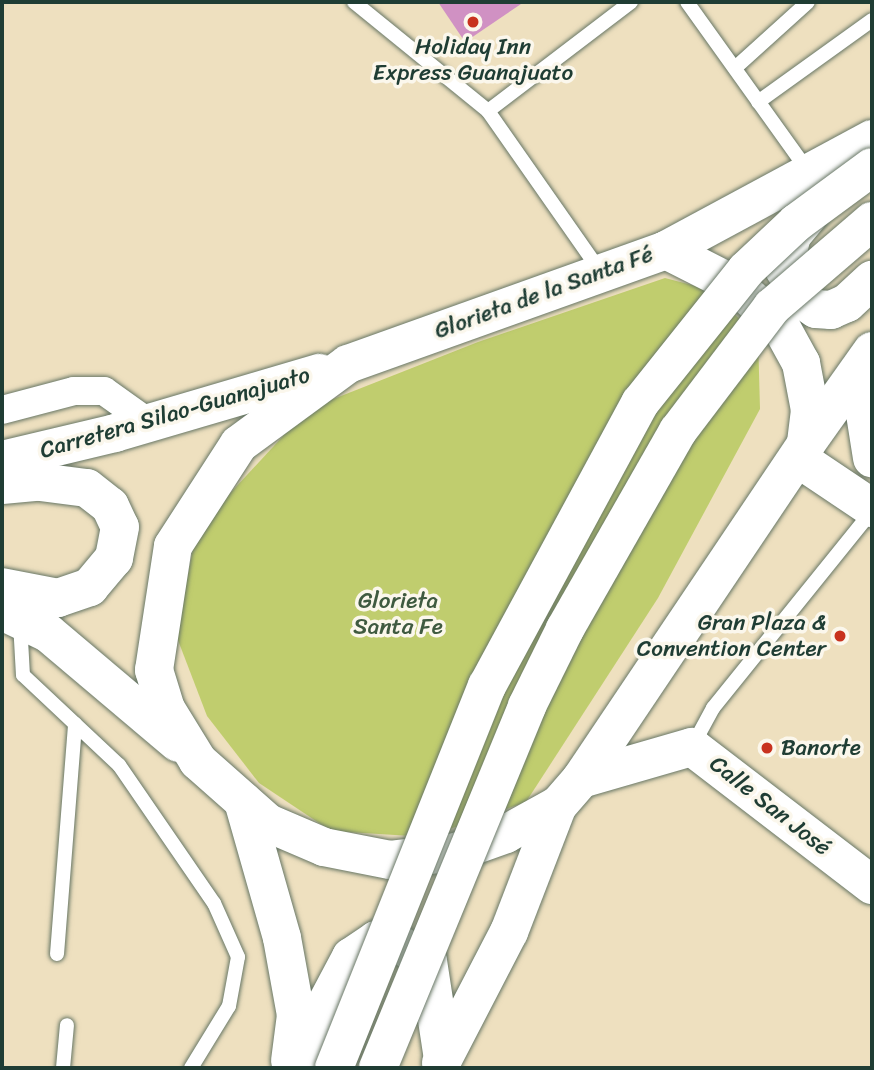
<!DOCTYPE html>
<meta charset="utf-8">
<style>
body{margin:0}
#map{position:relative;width:874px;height:1070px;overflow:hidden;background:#eee0bf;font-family:Sriracha,sans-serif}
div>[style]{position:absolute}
.green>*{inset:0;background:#c0cd6e}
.building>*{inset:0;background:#d091c3}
.roads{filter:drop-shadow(0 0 2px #677665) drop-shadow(0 0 2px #677665)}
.lane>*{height:14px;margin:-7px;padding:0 7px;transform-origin:7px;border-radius:7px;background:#fff}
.street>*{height:28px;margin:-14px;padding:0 14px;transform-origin:14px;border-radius:14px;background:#fff}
.secondary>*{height:38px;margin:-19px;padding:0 19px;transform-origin:19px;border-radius:19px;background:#fff}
.primary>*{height:38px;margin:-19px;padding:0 19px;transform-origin:19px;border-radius:19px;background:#fff}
.bridges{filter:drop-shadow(0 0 2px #677665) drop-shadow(0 0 2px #677665)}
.primary-bridge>*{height:38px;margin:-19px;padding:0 19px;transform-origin:19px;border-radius:19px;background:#fff}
.dots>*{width:19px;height:19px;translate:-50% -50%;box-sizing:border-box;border:4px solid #fbf7ec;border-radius:50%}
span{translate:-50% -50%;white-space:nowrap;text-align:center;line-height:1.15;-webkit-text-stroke:7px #fbf7ec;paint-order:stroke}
.poi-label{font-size:23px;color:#1f3d34}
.right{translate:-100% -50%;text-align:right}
.left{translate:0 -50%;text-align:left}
.street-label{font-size:23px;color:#1f3d34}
.park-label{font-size:23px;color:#3f5a40}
.frame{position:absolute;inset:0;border:4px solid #1f3d34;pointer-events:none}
</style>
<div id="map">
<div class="green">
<div style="clip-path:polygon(665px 278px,707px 289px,758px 336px,760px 409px,658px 598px,526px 802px,427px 837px,331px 831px,259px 783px,207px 716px,176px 635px,197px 529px,308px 409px,478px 342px)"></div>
</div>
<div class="building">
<div style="clip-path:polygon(438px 2px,524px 2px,465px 42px)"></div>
</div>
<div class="roads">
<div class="lane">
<div style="left:354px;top:2px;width:173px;rotate:39.1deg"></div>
<div style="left:687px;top:2px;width:208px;rotate:54.4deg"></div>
<div style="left:735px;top:68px;width:98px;rotate:-42.1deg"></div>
<div style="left:758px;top:102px;width:140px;rotate:-35.7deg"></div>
<div style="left:600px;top:271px;width:195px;rotate:-125deg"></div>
<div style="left:488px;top:111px;width:180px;rotate:-37.3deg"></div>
<div style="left:20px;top:622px;width:53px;rotate:86.8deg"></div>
<div style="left:23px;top:675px;width:132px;rotate:43.2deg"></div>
<div style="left:119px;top:765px;width:168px;rotate:55.5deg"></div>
<div style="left:214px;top:903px;width:59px;rotate:66deg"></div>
<div style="left:238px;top:957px;width:50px;rotate:100.4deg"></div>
<div style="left:229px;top:1006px;width:73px;rotate:121.5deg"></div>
<div style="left:693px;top:745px;width:42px;rotate:-61.6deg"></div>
<div style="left:713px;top:708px;width:253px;rotate:-51.1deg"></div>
<div style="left:57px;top:954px;width:231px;rotate:-85.5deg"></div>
<div style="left:63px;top:1068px;width:43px;rotate:-84.7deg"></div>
</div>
<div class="street">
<div style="left:2px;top:410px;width:74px;rotate:-14.8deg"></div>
<div style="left:74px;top:391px;width:30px"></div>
<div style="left:104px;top:391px;width:55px;rotate:35.4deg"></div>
</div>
<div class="secondary">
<div style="left:799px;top:459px;width:88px;rotate:33.9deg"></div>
<div style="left:581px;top:779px;width:116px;rotate:-16.1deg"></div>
<div style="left:692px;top:747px;width:227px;rotate:37.5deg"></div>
<div style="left:243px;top:801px;width:142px;rotate:74.1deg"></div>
<div style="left:282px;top:938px;width:78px;rotate:79.7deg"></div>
<div style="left:296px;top:1015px;width:46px;rotate:97.4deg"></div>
<div style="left:441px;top:1063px;width:148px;rotate:-62.6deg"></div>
<div style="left:509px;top:932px;width:136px;rotate:-68.9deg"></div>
<div style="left:292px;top:1068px;width:126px;rotate:-62deg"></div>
<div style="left:351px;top:957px;width:30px;rotate:-34deg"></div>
<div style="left:376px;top:940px;width:19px;rotate:6deg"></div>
<div style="left:395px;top:942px;width:38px;rotate:30deg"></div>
<div style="left:428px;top:961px;width:99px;rotate:81.3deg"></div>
</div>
<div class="primary">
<div style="left:809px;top:215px;width:26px;rotate:130deg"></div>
<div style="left:792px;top:235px;width:35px;rotate:103deg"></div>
<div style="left:784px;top:269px;width:34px;rotate:60deg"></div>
<div style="left:801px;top:299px;width:18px;rotate:34deg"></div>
<div style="left:816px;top:309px;width:15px;rotate:4deg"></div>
<div style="left:831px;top:310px;width:17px;rotate:-24deg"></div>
<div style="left:847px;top:303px;width:34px;rotate:-43deg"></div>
<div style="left:666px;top:250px;width:77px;rotate:26.9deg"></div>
<div style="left:735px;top:285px;width:58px;rotate:40.8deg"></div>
<div style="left:779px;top:323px;width:46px;rotate:61.2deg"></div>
<div style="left:801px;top:363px;width:48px;rotate:79.2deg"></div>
<div style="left:810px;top:410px;width:34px;rotate:97deg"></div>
<div style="left:806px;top:444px;width:404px;rotate:123.9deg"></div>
<div style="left:581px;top:779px;width:35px;rotate:131deg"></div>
<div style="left:558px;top:805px;width:60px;rotate:150.9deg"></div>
<div style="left:506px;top:834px;width:53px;rotate:160.2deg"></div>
<div style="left:456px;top:852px;width:66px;rotate:173.1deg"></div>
<div style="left:390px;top:860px;width:67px;rotate:-168.9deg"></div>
<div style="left:324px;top:847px;width:61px;rotate:-156.8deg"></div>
<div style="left:268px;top:823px;width:94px;rotate:-138.5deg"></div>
<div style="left:198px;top:761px;width:61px;rotate:-121.6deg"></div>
<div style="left:166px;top:709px;width:41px;rotate:-107.1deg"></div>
<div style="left:154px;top:670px;width:125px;rotate:-81.3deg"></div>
<div style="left:173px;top:546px;width:121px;rotate:-57.1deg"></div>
<div style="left:239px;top:444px;width:135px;rotate:-36.3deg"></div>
<div style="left:348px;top:364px;width:338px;rotate:-19.7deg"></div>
<div style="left:666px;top:250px;width:234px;rotate:-28.3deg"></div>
<div style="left:870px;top:356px;width:46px;rotate:98.8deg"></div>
<div style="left:863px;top:401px;width:58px;rotate:81deg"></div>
<div style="left:806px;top:444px;width:114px;rotate:-54.6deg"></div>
<div style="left:2px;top:460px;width:116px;rotate:-13.4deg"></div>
<div style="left:115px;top:433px;width:213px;rotate:-16.4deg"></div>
<div style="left:2px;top:485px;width:38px;rotate:-5deg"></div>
<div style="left:40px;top:482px;width:47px;rotate:7.3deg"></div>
<div style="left:87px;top:488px;width:29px;rotate:38deg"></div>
<div style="left:110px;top:506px;width:23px;rotate:65deg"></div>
<div style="left:120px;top:527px;width:32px;rotate:101deg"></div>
<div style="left:114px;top:558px;width:38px;rotate:130deg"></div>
<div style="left:90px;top:587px;width:34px;rotate:161deg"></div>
<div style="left:58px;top:598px;width:57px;rotate:-168.9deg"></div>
<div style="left:2px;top:611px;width:51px;rotate:25.6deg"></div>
<div style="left:48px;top:633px;width:170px;rotate:40.2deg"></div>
</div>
</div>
<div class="bridges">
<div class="primary-bridge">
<div style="left:334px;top:1068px;width:412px;rotate:-68.2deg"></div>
<div style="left:487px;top:686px;width:322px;rotate:-61.6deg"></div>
<div style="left:640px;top:403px;width:170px;rotate:-51.4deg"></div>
<div style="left:746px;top:270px;width:69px;rotate:-43.2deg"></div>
<div style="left:796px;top:223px;width:94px;rotate:-36.4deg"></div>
<div style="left:378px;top:1068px;width:391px;rotate:-67.6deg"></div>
<div style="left:527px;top:706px;width:86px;rotate:-63.7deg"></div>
<div style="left:565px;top:629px;width:228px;rotate:-60.3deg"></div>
<div style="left:678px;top:431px;width:156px;rotate:-52.8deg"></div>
<div style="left:772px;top:307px;width:132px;rotate:-40.7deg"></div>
</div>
</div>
<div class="dots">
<div style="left:473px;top:22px;background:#c8321e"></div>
<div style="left:840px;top:636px;background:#c8321e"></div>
<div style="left:767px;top:748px;background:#c8321e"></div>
</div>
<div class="poi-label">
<span style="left:473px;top:60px">Holiday Inn<br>Express Guanajuato</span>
<span class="right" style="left:826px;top:636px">Gran Plaza &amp;<br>Convention Center</span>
<span class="left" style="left:781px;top:748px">Banorte</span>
</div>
<div class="street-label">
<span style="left:544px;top:293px;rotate:-20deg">Glorieta de la Santa Fé</span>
<span style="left:175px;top:413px;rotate:-16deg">Carretera Silao-Guanajuato</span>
<span style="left:770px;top:806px;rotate:38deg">Calle San José</span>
</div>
<div class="park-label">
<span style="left:398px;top:614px">Glorieta<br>Santa Fe</span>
</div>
<div class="frame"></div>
</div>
